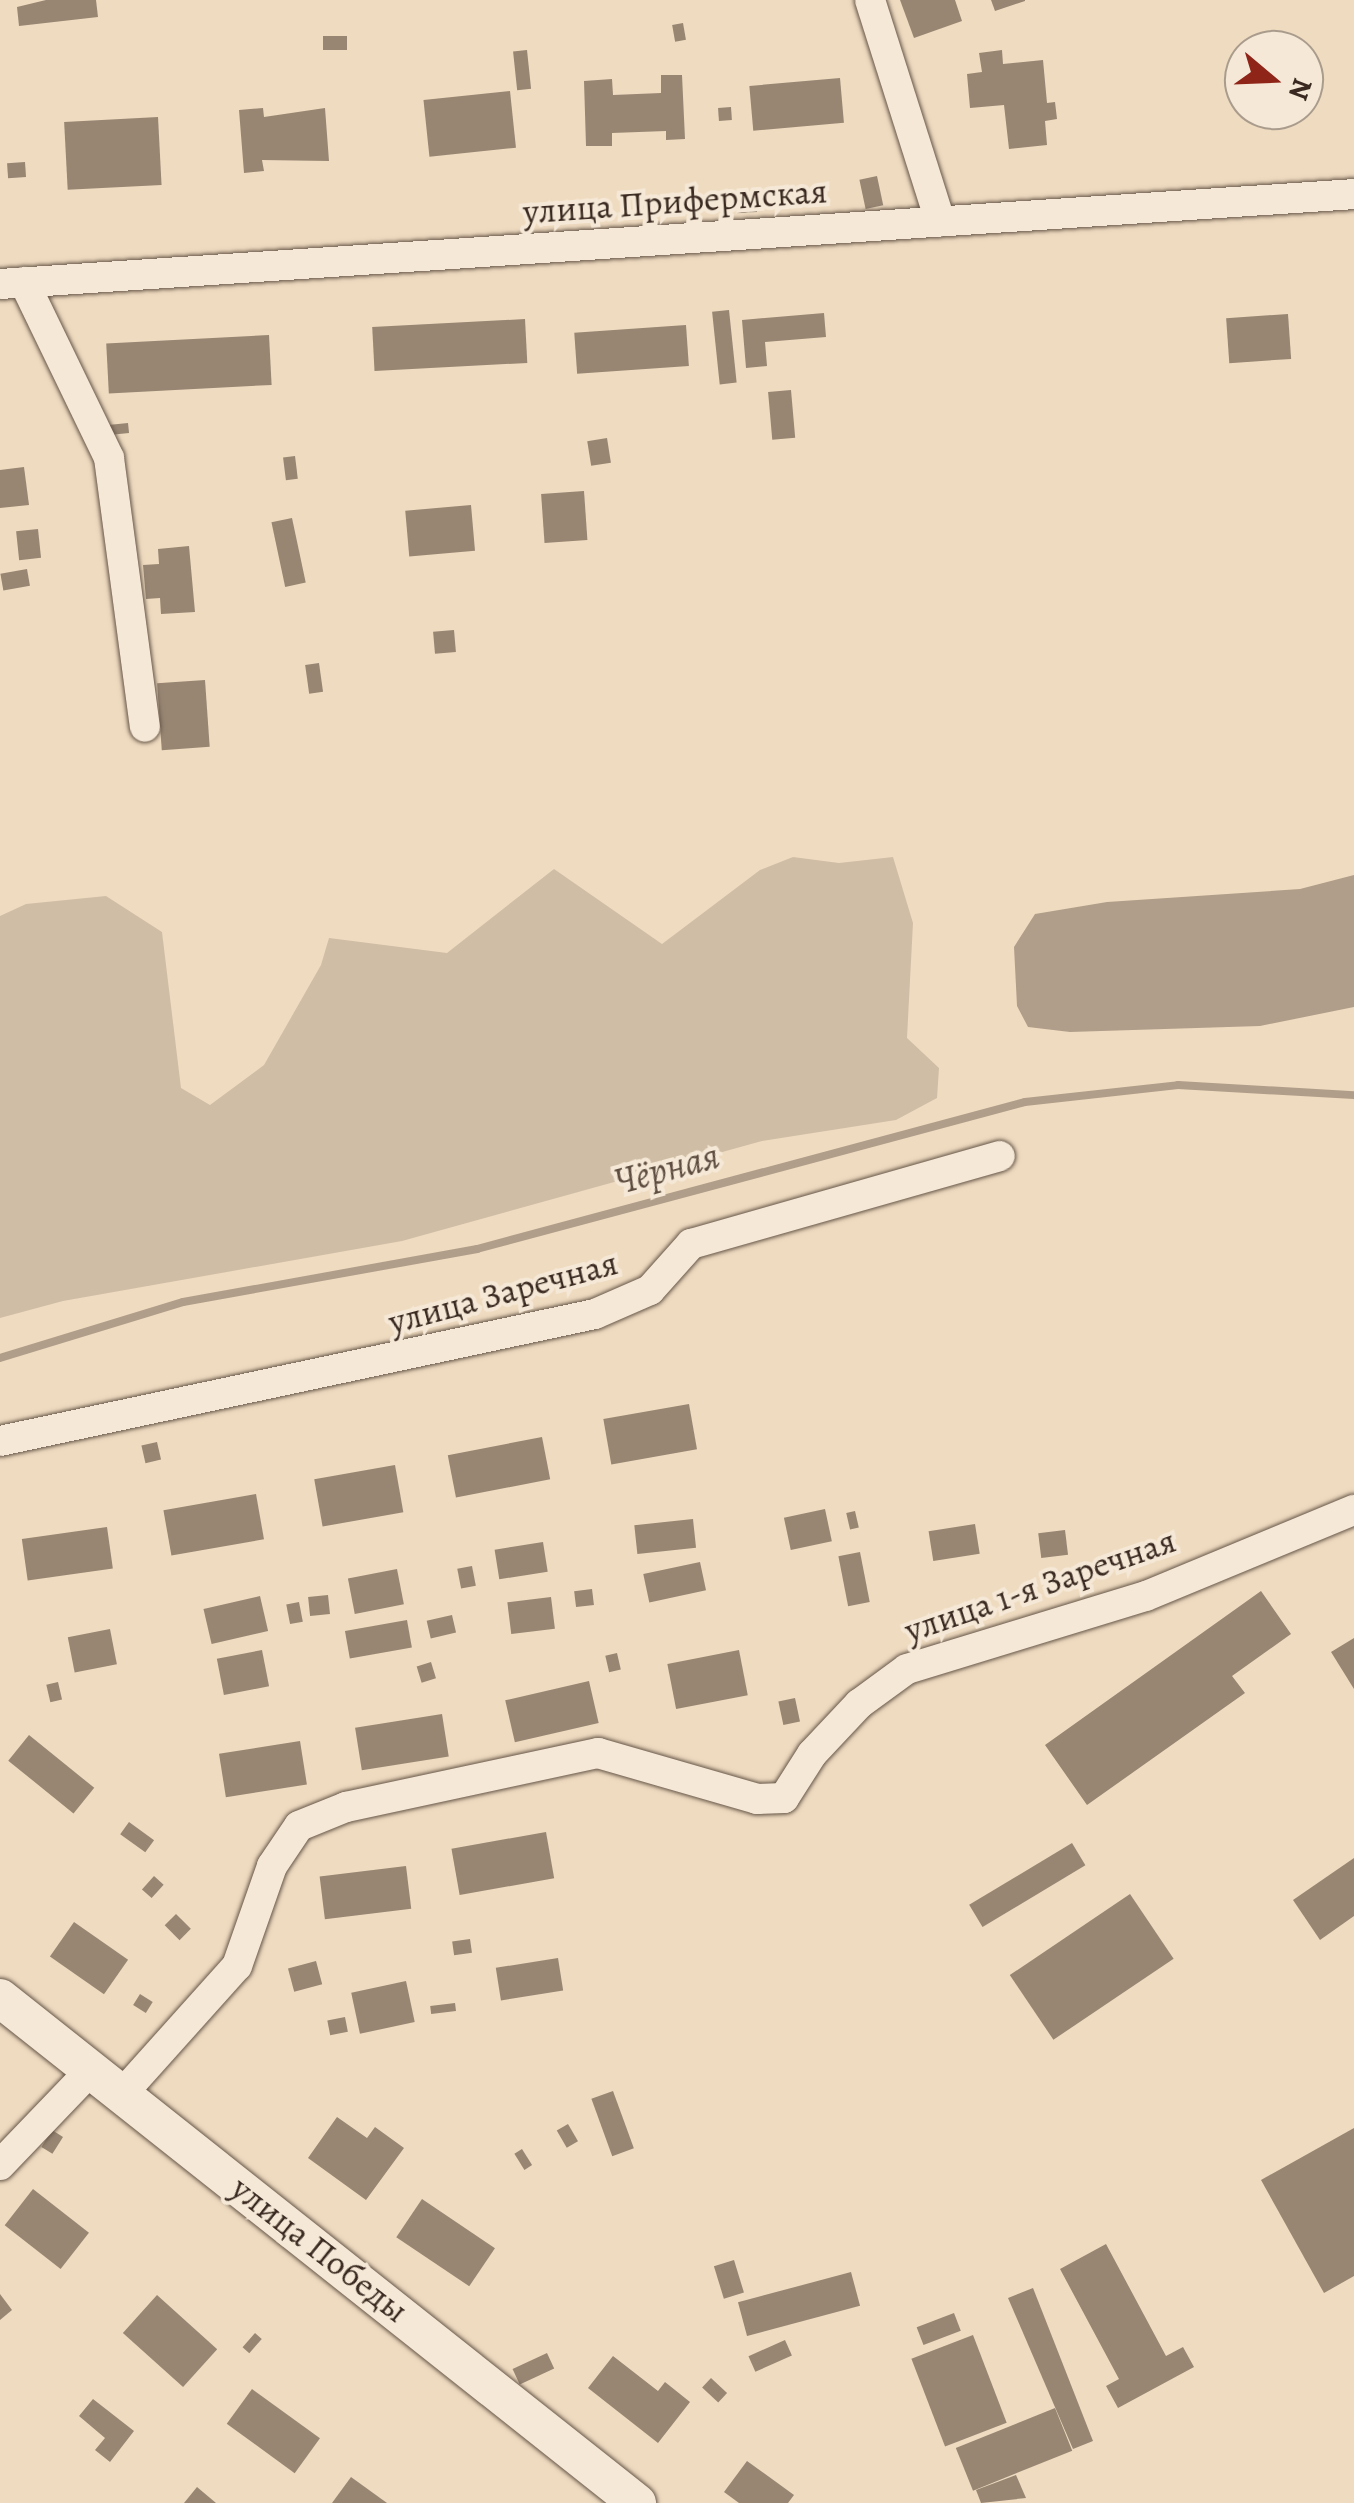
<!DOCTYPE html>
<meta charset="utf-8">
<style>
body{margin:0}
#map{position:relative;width:1354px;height:2503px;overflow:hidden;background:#efdbc0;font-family:Alegreya,serif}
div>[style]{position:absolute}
.green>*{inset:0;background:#d0bda5}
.water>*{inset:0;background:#b19e8a}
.stream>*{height:8px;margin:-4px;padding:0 4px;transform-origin:4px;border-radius:4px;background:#b19e8a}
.building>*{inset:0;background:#988673;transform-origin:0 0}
.roads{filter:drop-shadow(0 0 2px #665648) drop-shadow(0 0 2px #665648)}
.minor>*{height:30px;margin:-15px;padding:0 15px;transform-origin:15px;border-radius:15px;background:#f5e8d6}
.tertiary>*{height:38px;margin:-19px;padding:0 19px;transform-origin:19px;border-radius:19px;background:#f5e8d6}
span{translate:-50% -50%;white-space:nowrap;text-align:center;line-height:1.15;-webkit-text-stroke:8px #f5e8d6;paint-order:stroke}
.street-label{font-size:35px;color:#392920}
.water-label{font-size:38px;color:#5d4c40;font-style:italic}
.north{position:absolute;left:1224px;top:30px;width:100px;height:100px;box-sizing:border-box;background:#f5e8d6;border:2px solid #aa9c8d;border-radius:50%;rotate:109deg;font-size:28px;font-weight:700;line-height:40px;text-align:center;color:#392920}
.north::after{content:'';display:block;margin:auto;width:35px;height:45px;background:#8f2418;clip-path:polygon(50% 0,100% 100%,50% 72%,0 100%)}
</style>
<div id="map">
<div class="green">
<div style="clip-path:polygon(793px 857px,839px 863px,893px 857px,913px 923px,907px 1038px,939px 1068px,937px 1098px,896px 1120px,762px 1141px,402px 1241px,63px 1301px,0 1318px,0 916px,26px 904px,106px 896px,162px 932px,181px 1088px,210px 1105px,264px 1065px,321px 965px,329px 938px,447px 953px,554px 869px,662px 944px,760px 870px)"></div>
</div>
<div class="water">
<div style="clip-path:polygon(1354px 875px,1354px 1007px,1260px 1026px,1070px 1032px,1028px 1027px,1017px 1006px,1014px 947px,1035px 914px,1107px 902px,1300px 889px)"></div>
</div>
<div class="stream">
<div style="left:0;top:1358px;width:191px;rotate:-17deg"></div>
<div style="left:183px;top:1302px;width:299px;rotate:-10.2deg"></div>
<div style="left:477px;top:1249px;width:567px;rotate:-15.02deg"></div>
<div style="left:1025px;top:1102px;width:154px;rotate:-6.3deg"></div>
<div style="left:1178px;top:1085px;width:176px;rotate:3.3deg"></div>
</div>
<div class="building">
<div style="clip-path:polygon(46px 0,96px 0,98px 17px,19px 26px,17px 7px)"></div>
<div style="clip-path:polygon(900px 0,955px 0,962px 21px,914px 38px)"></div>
<div style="clip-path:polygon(991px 0,1025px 0,1025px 1px,995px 11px)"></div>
<div style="left:683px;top:23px;width:17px;height:11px;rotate:80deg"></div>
<div style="left:347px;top:36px;width:14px;height:24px;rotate:90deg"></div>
<div style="left:527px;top:50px;width:39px;height:14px;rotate:84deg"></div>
<div style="clip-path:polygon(1002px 50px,1003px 64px,1043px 60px,1047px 103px,1055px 102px,1057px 119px,1045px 121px,1047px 145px,1009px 149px,1004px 105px,970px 108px,967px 74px,982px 72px,979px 53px)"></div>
<div style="clip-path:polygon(661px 75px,682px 75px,685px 139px,666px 140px,666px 131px,612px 133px,612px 146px,586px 146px,584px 81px,612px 79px,613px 95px,661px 93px)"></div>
<div style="left:840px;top:78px;width:45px;height:91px;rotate:85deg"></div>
<div style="left:510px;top:91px;width:57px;height:87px;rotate:84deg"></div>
<div style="left:731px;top:107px;width:13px;height:13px;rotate:86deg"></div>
<div style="clip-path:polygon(263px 108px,264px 117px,325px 108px,329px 161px,262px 160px,264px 171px,244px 173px,239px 110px)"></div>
<div style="left:158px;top:117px;width:68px;height:94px;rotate:87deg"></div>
<div style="left:25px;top:162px;width:15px;height:18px;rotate:86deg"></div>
<div style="left:877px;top:176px;width:30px;height:18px;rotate:78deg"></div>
<div style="left:756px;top:197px;width:15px;height:20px;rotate:86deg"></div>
<div style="left:729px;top:310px;width:73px;height:17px;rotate:84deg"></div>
<div style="clip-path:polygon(824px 313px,826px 337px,765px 342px,767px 366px,746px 368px,742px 320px)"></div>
<div style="left:1288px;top:314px;width:45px;height:62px;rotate:86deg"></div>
<div style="left:525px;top:319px;width:44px;height:153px;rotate:87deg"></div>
<div style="left:686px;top:325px;width:41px;height:112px;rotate:86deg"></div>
<div style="left:269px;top:335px;width:50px;height:163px;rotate:87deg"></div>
<div style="left:791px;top:390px;width:48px;height:23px;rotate:85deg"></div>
<div style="left:128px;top:423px;width:10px;height:20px;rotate:84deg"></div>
<div style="left:607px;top:438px;width:25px;height:20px;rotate:81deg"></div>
<div style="left:295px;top:456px;width:23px;height:12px;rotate:83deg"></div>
<div style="clip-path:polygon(24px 467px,29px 505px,0 508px,0 470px)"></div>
<div style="left:584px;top:491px;width:49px;height:43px;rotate:86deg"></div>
<div style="left:471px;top:505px;width:46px;height:66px;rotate:85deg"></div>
<div style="left:292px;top:518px;width:66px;height:21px;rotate:78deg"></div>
<div style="left:38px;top:529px;width:29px;height:22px;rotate:84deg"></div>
<div style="clip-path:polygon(189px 546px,195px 612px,161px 614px,160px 598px,146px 599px,143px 565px,159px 564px,158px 549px)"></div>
<div style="left:27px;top:569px;width:17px;height:27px;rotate:80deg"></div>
<div style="left:454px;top:630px;width:22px;height:21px;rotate:85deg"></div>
<div style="left:319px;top:663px;width:29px;height:14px;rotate:82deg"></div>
<div style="left:205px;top:680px;width:67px;height:48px;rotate:86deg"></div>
<div style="left:689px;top:1404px;width:46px;height:87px;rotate:80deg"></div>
<div style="left:542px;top:1437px;width:43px;height:96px;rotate:79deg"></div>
<div style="left:157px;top:1442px;width:18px;height:16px;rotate:77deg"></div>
<div style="left:395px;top:1465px;width:48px;height:82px;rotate:80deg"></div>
<div style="left:256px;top:1494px;width:46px;height:94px;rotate:80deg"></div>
<div style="left:825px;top:1509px;width:33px;height:42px;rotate:78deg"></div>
<div style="left:855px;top:1511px;width:17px;height:9px;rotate:77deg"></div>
<div style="left:693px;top:1519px;width:29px;height:59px;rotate:84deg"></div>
<div style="left:975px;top:1524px;width:30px;height:47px;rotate:81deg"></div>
<div style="left:107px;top:1527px;width:42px;height:86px;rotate:82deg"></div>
<div style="left:1065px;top:1530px;width:25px;height:27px;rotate:83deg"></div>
<div style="left:543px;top:1542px;width:30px;height:49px;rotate:81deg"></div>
<div style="left:860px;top:1552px;width:51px;height:22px;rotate:79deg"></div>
<div style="left:700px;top:1562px;width:29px;height:58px;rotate:78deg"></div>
<div style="left:472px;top:1566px;width:20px;height:15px;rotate:79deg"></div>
<div style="left:397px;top:1569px;width:36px;height:50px;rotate:79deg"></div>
<div style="left:592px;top:1589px;width:16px;height:18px;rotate:83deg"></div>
<div style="clip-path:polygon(1261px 1591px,1291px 1634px,1232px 1676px,1245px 1693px,1087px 1805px,1045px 1745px)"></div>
<div style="left:328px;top:1595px;width:19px;height:20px;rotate:84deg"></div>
<div style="left:260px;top:1596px;width:36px;height:58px;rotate:77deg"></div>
<div style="left:551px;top:1597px;width:32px;height:44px;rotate:83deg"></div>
<div style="left:299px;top:1602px;width:20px;height:13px;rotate:79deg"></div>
<div style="left:452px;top:1615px;width:18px;height:26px;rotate:77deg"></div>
<div style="left:407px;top:1620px;width:28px;height:63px;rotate:80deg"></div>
<div style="left:110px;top:1629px;width:36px;height:43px;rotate:79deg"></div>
<div style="clip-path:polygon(1354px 1638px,1354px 1689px,1331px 1652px)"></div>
<div style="left:262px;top:1650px;width:37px;height:46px;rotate:79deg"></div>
<div style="left:739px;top:1650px;width:46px;height:73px;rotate:79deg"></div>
<div style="left:617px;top:1653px;width:17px;height:12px;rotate:77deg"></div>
<div style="left:431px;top:1662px;width:17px;height:15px;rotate:73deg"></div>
<div style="left:589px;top:1681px;width:43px;height:86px;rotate:77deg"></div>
<div style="left:58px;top:1682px;width:18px;height:12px;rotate:77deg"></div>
<div style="left:795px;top:1698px;width:24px;height:17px;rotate:78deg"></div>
<div style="left:442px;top:1714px;width:43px;height:88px;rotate:81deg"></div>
<div style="left:29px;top:1735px;width:84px;height:33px;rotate:39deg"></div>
<div style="left:300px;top:1741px;width:44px;height:82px;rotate:81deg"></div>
<div style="left:129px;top:1822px;width:31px;height:15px;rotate:36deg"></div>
<div style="left:546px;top:1832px;width:47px;height:96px;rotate:80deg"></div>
<div style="left:1072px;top:1843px;width:26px;height:120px;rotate:59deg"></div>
<div style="clip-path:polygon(1354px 1858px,1354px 1916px,1320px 1940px,1293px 1900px)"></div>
<div style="left:406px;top:1866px;width:43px;height:87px;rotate:83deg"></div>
<div style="left:154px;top:1876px;width:13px;height:18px;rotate:42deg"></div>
<div style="left:1130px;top:1894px;width:78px;height:145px;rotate:56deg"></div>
<div style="left:176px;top:1914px;width:21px;height:16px;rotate:45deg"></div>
<div style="left:74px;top:1922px;width:66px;height:42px;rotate:35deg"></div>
<div style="left:470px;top:1939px;width:14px;height:18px;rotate:82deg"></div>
<div style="left:558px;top:1958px;width:33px;height:63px;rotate:81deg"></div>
<div style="left:316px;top:1961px;width:24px;height:29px;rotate:75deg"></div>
<div style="left:406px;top:1981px;width:42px;height:56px;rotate:78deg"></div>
<div style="left:140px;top:1994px;width:15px;height:13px;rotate:32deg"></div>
<div style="left:455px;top:2003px;width:8px;height:25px;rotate:83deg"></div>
<div style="left:345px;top:2017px;width:15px;height:18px;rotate:79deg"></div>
<div style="left:613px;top:2091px;width:61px;height:23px;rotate:70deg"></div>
<div style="clip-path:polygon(337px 2117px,367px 2138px,375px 2127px,404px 2148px,366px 2200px,308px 2158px)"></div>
<div style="left:568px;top:2124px;width:20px;height:13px;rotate:60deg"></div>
<div style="clip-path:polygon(1354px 2128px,1354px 2276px,1324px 2293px,1261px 2180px)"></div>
<div style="left:52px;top:2130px;width:13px;height:20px;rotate:32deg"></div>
<div style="left:522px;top:2149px;width:19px;height:9px;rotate:58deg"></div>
<div style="left:33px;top:2189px;width:71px;height:46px;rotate:38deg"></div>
<div style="left:422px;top:2199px;width:88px;height:46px;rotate:34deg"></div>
<div style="clip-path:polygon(1106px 2244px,1166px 2356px,1183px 2347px,1194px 2367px,1118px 2408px,1106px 2386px,1119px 2379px,1060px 2269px)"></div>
<div style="left:734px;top:2260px;width:34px;height:21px;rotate:73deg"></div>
<div style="left:851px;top:2272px;width:35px;height:117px;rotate:75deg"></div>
<div style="clip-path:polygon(1033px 2288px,1093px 2441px,1073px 2449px,1008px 2298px)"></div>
<div style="clip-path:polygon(0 2294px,12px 2310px,0 2320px)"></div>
<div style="left:157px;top:2295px;width:81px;height:51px;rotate:42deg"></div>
<div style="left:954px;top:2313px;width:19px;height:40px;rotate:69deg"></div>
<div style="left:255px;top:2333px;width:9px;height:19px;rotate:41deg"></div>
<div style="left:973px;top:2335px;width:94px;height:66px;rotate:69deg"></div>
<div style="left:785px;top:2340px;width:17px;height:40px;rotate:66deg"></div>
<div style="left:547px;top:2353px;width:17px;height:38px;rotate:65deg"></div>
<div style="clip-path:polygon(613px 2356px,658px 2391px,665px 2382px,690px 2402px,658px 2443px,588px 2388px)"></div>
<div style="left:711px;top:2378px;width:22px;height:13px;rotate:43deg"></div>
<div style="left:252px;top:2389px;width:84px;height:43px;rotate:36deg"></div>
<div style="clip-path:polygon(93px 2399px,134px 2431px,110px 2462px,95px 2450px,105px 2438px,79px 2416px)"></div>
<div style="left:1055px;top:2408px;width:46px;height:107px;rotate:68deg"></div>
<div style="clip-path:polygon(747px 2461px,794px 2495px,788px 2503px,739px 2503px,724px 2492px)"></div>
<div style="clip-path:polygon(1016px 2475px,1026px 2498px,981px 2503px,976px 2490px)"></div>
<div style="clip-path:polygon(351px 2477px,387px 2503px,332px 2503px)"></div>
<div style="clip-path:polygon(197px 2487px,216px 2503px,184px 2503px)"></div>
</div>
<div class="roads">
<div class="minor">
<div style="left:870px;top:0;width:232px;rotate:72.4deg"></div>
<div style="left:24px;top:282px;width:195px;rotate:64.2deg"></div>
<div style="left:109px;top:458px;width:271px;rotate:82.4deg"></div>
<div style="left:0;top:284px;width:1357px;rotate:-3.8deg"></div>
<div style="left:0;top:1441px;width:608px;rotate:-12.05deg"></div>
<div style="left:595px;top:1314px;width:60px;rotate:-23.6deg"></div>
<div style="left:650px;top:1290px;width:62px;rotate:-48.3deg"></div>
<div style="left:691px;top:1244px;width:321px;rotate:-15.9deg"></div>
<div style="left:122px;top:2094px;width:172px;rotate:-48.1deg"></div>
<div style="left:237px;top:1966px;width:106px;rotate:-70.7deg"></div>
<div style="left:272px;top:1866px;width:48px;rotate:-56deg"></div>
<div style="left:299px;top:1826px;width:51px;rotate:-22deg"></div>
<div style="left:346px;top:1807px;width:258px;rotate:-12.1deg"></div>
<div style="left:598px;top:1753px;width:166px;rotate:16.1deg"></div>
<div style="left:757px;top:1799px;width:27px;rotate:-2deg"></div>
<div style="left:784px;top:1798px;width:52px;rotate:-57.5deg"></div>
<div style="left:812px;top:1754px;width:69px;rotate:-46.8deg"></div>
<div style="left:859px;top:1704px;width:59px;rotate:-36.1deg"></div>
<div style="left:907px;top:1669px;width:250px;rotate:-17deg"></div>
<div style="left:1146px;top:1596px;width:225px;rotate:-22.5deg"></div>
<div style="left:0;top:2165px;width:132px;rotate:-46.2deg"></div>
</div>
<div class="tertiary">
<div style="left:0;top:1998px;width:813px;rotate:38.41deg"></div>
</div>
</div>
<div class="street-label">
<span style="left:675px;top:201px;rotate:-4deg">улица Прифермская</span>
<span style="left:503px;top:1292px;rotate:-15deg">улица Заречная</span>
<span style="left:1040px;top:1585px;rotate:-19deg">улица 1-я Заречная</span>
<span style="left:320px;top:2249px;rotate:38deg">улица Победы</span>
</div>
<div class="water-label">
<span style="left:667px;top:1169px;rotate:-15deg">Чёрная</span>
</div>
<div class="north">N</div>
</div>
